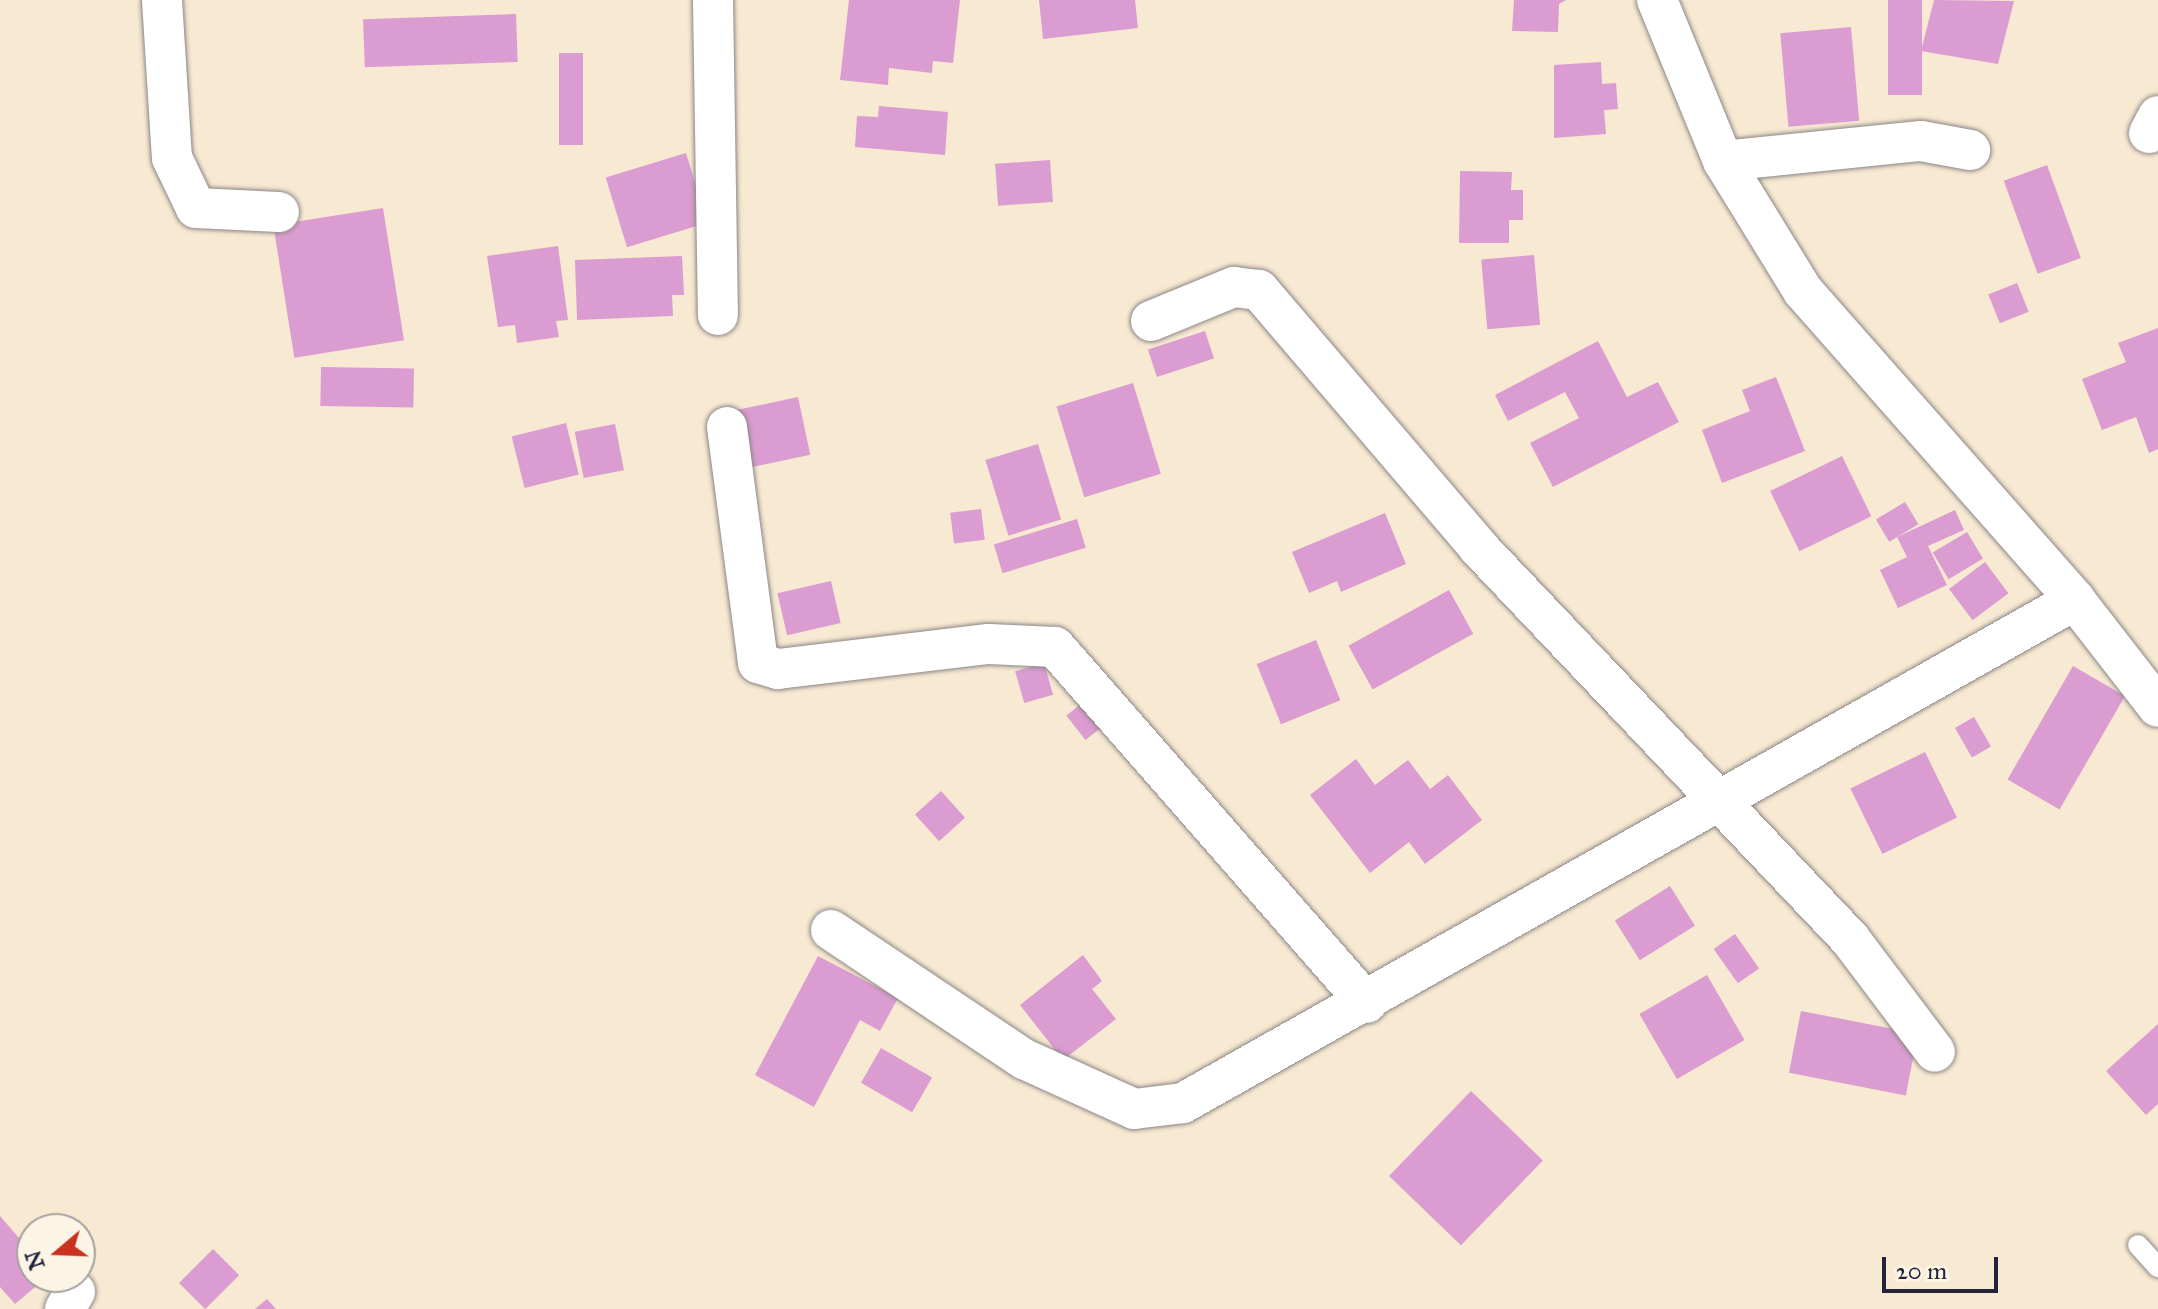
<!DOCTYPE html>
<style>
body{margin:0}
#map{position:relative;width:2158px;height:1309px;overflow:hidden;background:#f7e9d2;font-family:"IM FELL Great Primer",serif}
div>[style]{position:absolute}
.building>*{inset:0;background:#db9cd1;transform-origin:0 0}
.roads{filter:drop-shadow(0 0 2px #8c8686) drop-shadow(0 0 2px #8c8686)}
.lane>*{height:20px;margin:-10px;padding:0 10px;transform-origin:10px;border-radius:10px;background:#fff}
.street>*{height:40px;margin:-20px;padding:0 20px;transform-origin:20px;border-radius:20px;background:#fff}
span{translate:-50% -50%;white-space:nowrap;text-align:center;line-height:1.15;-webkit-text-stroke:7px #fcf5e5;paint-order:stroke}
.north{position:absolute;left:16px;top:1213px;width:80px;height:80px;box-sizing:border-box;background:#fcf5e5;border:2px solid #a5a1a1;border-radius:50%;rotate:251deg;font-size:22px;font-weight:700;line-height:32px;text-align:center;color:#22223b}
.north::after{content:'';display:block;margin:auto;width:28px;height:36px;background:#c8321e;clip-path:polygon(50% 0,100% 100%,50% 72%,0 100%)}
.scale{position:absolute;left:1882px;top:1257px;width:116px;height:36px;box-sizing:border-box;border:4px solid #22223b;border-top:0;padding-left:10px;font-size:24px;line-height:28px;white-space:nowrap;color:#22223b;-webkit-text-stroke:6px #fcf5e5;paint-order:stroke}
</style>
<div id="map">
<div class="building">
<div style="clip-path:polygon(849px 0,960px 0,953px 63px,933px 61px,932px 73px,889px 68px,888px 85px,840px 80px)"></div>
<div style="clip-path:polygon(1039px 0,1135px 0,1138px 28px,1043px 39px)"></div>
<div style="clip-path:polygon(1514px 0,1566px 0,1559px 4px,1558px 32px,1512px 31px)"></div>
<div style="left:1888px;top:0;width:34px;height:95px"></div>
<div style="clip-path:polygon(1934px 0,2014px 1px,1998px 64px,1921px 51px)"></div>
<div style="left:516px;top:14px;width:48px;height:153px;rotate:88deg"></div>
<div style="left:1851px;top:27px;width:94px;height:71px;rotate:85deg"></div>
<div style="left:559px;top:53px;width:24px;height:92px"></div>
<div style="clip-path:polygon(1601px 62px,1602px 84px,1616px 83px,1618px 109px,1604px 110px,1606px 134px,1554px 138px,1554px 65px)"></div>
<div style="clip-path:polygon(879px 106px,948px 112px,945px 155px,855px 147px,857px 116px,878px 117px)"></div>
<div style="left:686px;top:153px;width:73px;height:84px;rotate:73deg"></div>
<div style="left:1050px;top:160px;width:42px;height:55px;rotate:86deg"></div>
<div style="left:2047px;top:165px;width:99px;height:46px;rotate:70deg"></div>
<div style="clip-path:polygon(1460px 171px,1512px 172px,1511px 190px,1523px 190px,1523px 220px,1509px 220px,1509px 243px,1459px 243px)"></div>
<div style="left:383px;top:208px;width:134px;height:111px;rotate:81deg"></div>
<div style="clip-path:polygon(558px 246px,568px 320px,556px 321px,559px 337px,517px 343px,515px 325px,498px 327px,487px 256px)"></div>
<div style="left:1534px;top:255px;width:70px;height:53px;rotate:85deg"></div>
<div style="clip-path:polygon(682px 256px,684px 295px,672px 295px,673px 316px,577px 320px,575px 260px)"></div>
<div style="left:2017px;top:283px;width:31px;height:31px;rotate:68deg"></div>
<div style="clip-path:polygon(2158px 328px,2158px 449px,2149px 453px,2136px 417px,2102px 430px,2082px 379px,2126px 362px,2118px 343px)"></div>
<div style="left:1205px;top:331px;width:29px;height:60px;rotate:72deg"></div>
<div style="clip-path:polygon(1598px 341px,1627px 397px,1658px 382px,1679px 422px,1553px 487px,1530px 443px,1579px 418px,1565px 392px,1508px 421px,1495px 395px)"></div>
<div style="left:321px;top:367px;width:93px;height:39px;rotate:1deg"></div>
<div style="clip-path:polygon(1776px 377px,1805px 451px,1722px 483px,1702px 430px,1750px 411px,1742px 390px)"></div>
<div style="left:1133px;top:383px;width:95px;height:80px;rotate:73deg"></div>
<div style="left:798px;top:397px;width:59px;height:64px;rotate:78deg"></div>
<div style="left:566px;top:423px;width:53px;height:56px;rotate:76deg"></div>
<div style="left:615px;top:424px;width:47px;height:41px;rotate:79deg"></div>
<div style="left:1038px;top:444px;width:79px;height:55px;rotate:73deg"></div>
<div style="left:1842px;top:456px;width:67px;height:80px;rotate:64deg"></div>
<div style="left:1905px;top:502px;width:26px;height:34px;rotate:59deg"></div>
<div style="left:981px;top:509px;width:31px;height:31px;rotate:83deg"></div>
<div style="clip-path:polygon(1955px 510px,1964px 530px,1928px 546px,1947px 585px,1898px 608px,1880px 570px,1907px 557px,1897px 537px)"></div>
<div style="clip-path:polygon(1385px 513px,1406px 564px,1341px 592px,1337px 581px,1309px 593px,1292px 552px)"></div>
<div style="left:1077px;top:519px;width:30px;height:87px;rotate:73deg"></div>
<div style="left:1967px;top:532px;width:31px;height:40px;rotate:59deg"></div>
<div style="left:1985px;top:562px;width:39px;height:45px;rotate:53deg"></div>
<div style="left:831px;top:581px;width:43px;height:55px;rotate:77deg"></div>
<div style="left:1449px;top:590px;width:50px;height:115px;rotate:61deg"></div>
<div style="left:1316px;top:640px;width:65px;height:64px;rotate:68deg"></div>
<div style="left:1044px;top:663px;width:33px;height:30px;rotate:74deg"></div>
<div style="left:2073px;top:666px;width:60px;height:131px;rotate:30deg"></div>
<div style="left:1090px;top:697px;width:31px;height:30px;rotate:52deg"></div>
<div style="left:1974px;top:717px;width:34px;height:22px;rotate:60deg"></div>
<div style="left:1925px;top:752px;width:73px;height:83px;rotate:64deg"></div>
<div style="clip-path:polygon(1356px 759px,1375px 785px,1408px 760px,1430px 789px,1448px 775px,1482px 820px,1425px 864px,1409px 842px,1370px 873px,1310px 795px)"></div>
<div style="left:941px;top:791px;width:36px;height:35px;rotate:48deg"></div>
<div style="left:1670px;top:886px;width:47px;height:65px;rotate:58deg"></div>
<div style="left:1735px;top:934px;width:42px;height:26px;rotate:55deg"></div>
<div style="clip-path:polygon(1083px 955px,1102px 981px,1092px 989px,1116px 1019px,1063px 1060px,1020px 1005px)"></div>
<div style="clip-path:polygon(818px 956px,898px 998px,880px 1031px,860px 1020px,814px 1107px,755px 1075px)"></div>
<div style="left:1707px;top:975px;width:75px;height:78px;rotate:60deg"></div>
<div style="left:1801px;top:1011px;width:119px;height:63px;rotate:11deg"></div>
<div style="clip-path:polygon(2158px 1024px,2158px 1104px,2146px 1115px,2106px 1071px)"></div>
<div style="left:881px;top:1048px;width:59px;height:40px;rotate:30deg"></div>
<div style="left:1471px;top:1091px;width:100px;height:118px;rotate:44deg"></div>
<div style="clip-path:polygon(0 1216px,32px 1253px,32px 1277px,47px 1277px,15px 1304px,0 1287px)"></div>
<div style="left:213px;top:1249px;width:37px;height:48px;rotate:45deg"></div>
<div style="clip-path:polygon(267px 1299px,276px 1309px,255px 1309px)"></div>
</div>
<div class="roads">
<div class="lane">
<div style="left:2138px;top:1245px;width:30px;rotate:48deg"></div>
</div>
<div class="street">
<div style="left:162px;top:0;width:158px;rotate:86.4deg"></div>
<div style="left:172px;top:158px;width:55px;rotate:64.4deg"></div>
<div style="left:196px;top:208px;width:83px;rotate:2.8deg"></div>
<div style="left:713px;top:0;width:315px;rotate:89.1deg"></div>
<div style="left:1657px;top:0;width:174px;rotate:67.7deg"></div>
<div style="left:1723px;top:161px;width:153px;rotate:58.4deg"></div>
<div style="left:1803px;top:291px;width:412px;rotate:48.6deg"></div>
<div style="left:2075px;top:600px;width:135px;rotate:52.2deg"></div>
<div style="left:2149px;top:133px;width:19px;rotate:-62deg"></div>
<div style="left:1723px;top:161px;width:199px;rotate:-5.8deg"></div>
<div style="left:1921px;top:141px;width:50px;rotate:10.4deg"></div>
<div style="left:1151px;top:321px;width:90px;rotate:-22.3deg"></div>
<div style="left:1234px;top:287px;width:25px;rotate:7deg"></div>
<div style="left:1259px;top:290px;width:339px;rotate:49.5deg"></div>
<div style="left:1479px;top:548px;width:539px;rotate:46.5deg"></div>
<div style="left:1850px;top:939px;width:141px;rotate:53deg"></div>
<div style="left:727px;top:427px;width:238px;rotate:82.5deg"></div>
<div style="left:758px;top:663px;width:21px;rotate:17deg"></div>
<div style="left:778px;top:669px;width:212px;rotate:-6.8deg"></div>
<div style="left:989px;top:644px;width:66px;rotate:2.6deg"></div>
<div style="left:1055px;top:647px;width:473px;rotate:48.8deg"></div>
<div style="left:831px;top:930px;width:232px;rotate:33.8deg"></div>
<div style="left:1024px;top:1059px;width:121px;rotate:24.4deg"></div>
<div style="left:1134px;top:1109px;width:49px;rotate:-7deg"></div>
<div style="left:1183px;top:1103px;width:1024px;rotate:-29.42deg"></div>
<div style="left:65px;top:1309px;width:20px;rotate:-60deg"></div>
</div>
</div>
<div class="north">N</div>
<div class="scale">20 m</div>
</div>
